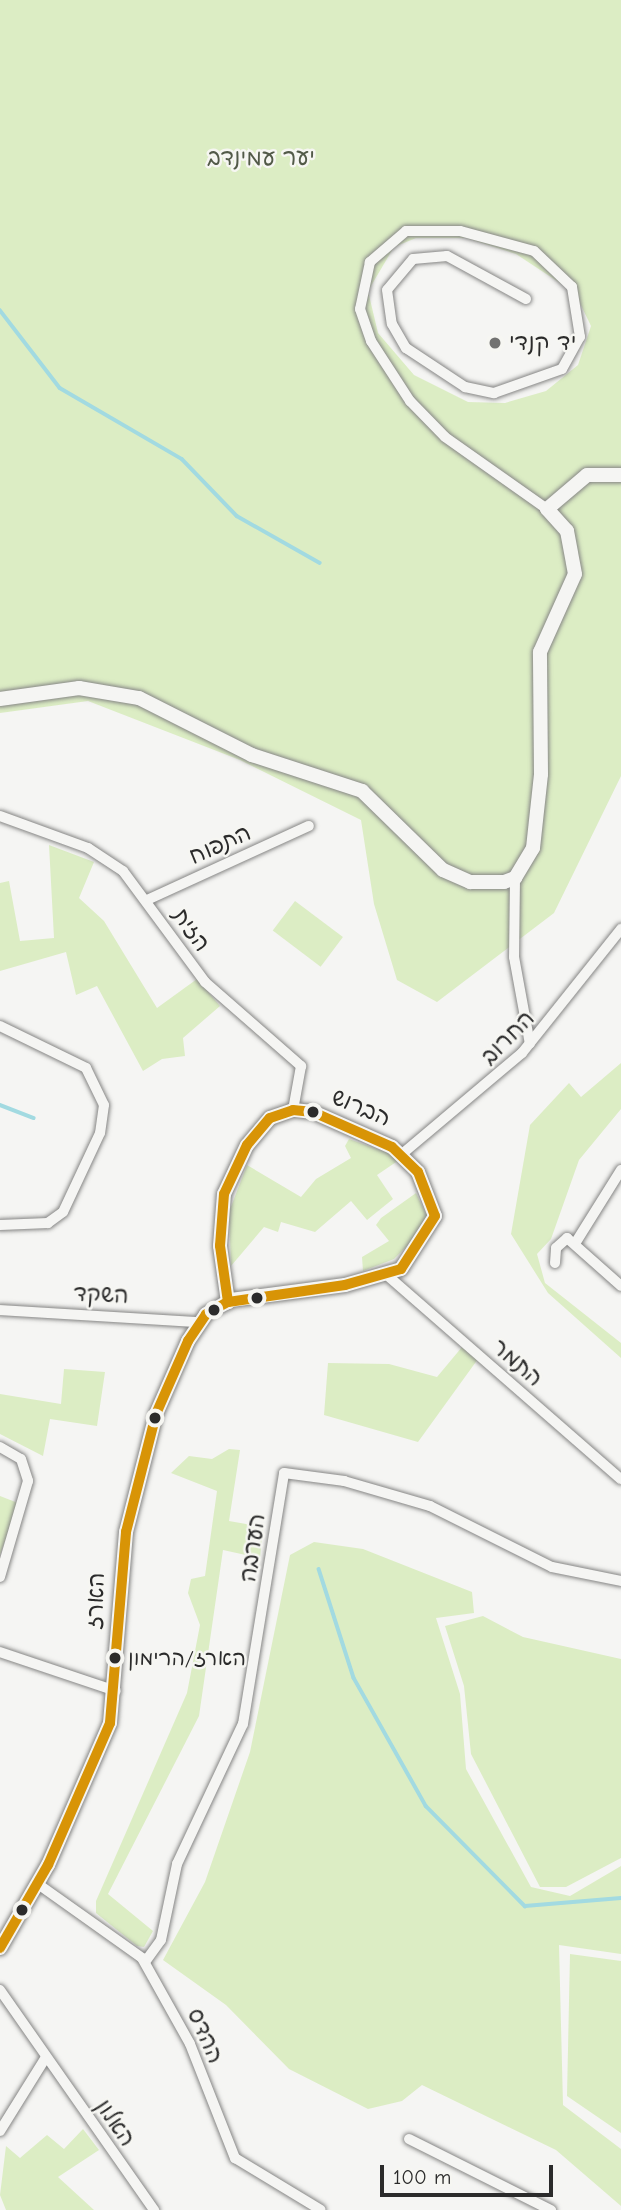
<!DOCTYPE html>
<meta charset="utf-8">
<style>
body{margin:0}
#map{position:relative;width:621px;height:2210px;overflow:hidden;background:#f5f5f3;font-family:"Comic Neue","Playpen Sans Hebrew",sans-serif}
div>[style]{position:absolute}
.green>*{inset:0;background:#dcedc4;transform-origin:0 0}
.stream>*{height:3.5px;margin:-1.75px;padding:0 1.75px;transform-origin:1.75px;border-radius:1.75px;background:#a2dae1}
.roads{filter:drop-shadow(0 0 2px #868685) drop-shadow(0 0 2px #868685)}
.street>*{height:10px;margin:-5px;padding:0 5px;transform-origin:5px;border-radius:5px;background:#f5f5f3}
.secondary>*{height:14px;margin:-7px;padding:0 7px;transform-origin:7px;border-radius:7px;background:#f5f5f3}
.bus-1>*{height:10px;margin:-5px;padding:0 5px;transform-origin:5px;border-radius:5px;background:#d89406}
.dots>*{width:19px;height:19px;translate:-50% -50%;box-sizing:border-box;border:4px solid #f6f6f2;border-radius:50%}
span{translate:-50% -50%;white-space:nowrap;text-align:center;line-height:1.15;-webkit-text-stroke:5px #f6f6f2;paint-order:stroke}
.bus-label{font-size:21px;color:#2b2b2b}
.left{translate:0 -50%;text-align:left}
.park-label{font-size:23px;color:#525a48}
.poi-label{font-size:23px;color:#2b2b2b}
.street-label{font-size:23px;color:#2b2b2b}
.scale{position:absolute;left:380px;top:2165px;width:173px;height:32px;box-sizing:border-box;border:4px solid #2b2b2b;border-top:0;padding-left:9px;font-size:21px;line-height:24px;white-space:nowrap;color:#2b2b2b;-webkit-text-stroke:5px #f6f6f2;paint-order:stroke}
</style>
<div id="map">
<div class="green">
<div style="clip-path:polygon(evenodd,0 0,621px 0,621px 776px,554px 913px,437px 1002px,397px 980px,374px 904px,361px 820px,240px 760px,88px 701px,0 713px,0 0,416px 238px,466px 238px,516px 254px,575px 293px,591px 326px,578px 365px,546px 391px,505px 403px,468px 402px,414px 375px,378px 333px,368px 291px,394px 247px,416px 238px)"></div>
<div style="clip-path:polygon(49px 845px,94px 862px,79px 898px,104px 921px,157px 1008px,197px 979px,220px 1006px,183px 1038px,185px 1056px,162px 1059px,143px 1071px,97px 986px,76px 995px,66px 952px,0 971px,0 883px,9px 881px,20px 941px,54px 938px)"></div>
<div style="left:295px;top:901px;width:60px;height:37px;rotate:37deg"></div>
<div style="clip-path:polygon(621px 1063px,621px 1109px,579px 1160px,551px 1239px,537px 1254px,545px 1283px,621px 1343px,621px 1358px,548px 1293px,511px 1234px,530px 1125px,569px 1083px,581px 1097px)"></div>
<div style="clip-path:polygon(349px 1139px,402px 1158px,377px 1175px,393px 1199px,367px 1220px,351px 1201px,315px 1232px,281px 1222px,278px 1232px,264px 1227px,231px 1266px,229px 1212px,247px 1165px,301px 1197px,316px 1179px,351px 1158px,345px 1146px)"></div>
<div style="clip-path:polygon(416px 1193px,427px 1216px,416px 1237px,394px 1259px,363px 1271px,362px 1257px,389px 1241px,376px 1225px,381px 1218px)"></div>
<div style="clip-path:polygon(462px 1347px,478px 1359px,418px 1442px,324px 1415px,328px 1363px,389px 1364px,437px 1377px)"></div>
<div style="clip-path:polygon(64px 1369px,105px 1372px,97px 1426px,50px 1419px,43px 1456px,0 1434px,0 1394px,61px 1404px)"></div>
<div style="clip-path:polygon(229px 1449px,240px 1450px,229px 1521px,263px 1527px,260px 1558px,223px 1550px,199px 1716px,108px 1894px,153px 1931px,144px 1947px,137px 1946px,96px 1913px,96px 1901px,187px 1693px,200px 1625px,188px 1593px,191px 1579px,205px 1576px,217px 1491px,171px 1473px,189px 1456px,212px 1459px)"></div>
<div style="clip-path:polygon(0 1496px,18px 1503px,0 1555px)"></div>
<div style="clip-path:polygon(314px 1542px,363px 1549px,472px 1592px,474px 1613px,436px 1618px,460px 1694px,466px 1769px,531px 1887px,570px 1896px,621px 1866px,621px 1954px,559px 1945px,563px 2105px,621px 2149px,621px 2206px,556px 2150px,422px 2085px,402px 2101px,368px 2109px,289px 2069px,226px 2005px,163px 1960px,205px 1882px,250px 1752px,290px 1555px)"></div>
<div style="clip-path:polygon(483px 1616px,523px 1637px,621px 1659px,621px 1858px,566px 1887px,540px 1887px,471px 1754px,464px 1686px,445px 1626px)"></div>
<div style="clip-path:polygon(570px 1954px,621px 1961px,621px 2133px,567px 2096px)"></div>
<div style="clip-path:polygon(83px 2129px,99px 2150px,58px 2177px,94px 2210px,6px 2210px,0 2195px,6px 2146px,20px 2158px,47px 2135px,64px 2149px)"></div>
</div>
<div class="stream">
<div style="left:0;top:310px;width:98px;rotate:52.4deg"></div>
<div style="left:60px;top:388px;width:141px;rotate:30.2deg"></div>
<div style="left:182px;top:459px;width:79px;rotate:46deg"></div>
<div style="left:237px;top:516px;width:95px;rotate:29.5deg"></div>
<div style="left:0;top:1105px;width:36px;rotate:21deg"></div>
<div style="left:319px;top:1569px;width:114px;rotate:72.2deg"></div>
<div style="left:354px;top:1678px;width:147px;rotate:60.6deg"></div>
<div style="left:426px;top:1806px;width:141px;rotate:45.3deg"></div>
<div style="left:525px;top:1906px;width:96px;rotate:-4.8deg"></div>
</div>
<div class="roads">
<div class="street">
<div style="left:526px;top:299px;width:90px;rotate:-151.4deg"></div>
<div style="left:447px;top:256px;width:34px;rotate:175deg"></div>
<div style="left:413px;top:259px;width:40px;rotate:130deg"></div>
<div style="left:387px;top:290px;width:34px;rotate:82deg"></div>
<div style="left:392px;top:324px;width:28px;rotate:60deg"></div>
<div style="left:406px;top:348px;width:71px;rotate:33.5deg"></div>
<div style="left:465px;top:387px;width:30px;rotate:12deg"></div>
<div style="left:494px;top:393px;width:72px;rotate:-19.4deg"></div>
<div style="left:562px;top:369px;width:37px;rotate:-61deg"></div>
<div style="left:580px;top:337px;width:51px;rotate:-99.1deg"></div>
<div style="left:572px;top:287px;width:52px;rotate:-136.5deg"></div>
<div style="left:534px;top:251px;width:77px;rotate:-164.9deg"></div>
<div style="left:460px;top:231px;width:54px;rotate:180deg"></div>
<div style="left:406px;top:231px;width:48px;rotate:139.3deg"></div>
<div style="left:370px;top:262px;width:48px;rotate:102deg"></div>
<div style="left:360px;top:309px;width:34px;rotate:71deg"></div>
<div style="left:371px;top:341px;width:72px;rotate:57deg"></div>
<div style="left:410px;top:401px;width:50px;rotate:45.8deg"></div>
<div style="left:445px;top:437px;width:125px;rotate:35.2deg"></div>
<div style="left:0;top:816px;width:94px;rotate:20deg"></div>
<div style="left:88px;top:848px;width:42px;rotate:33.3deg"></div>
<div style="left:123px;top:871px;width:138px;rotate:53.5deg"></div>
<div style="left:205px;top:982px;width:128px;rotate:41.2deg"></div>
<div style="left:301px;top:1066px;width:45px;rotate:100.3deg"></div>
<div style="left:515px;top:878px;width:79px;rotate:90.7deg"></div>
<div style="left:514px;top:957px;width:88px;rotate:79.6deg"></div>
<div style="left:147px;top:900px;width:178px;rotate:-24.6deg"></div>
<div style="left:0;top:1026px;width:96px;rotate:26deg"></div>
<div style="left:86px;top:1068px;width:41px;rotate:64.1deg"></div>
<div style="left:104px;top:1105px;width:28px;rotate:98deg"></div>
<div style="left:100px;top:1133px;width:87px;rotate:115.1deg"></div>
<div style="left:63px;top:1212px;width:19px;rotate:144deg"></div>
<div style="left:48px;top:1223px;width:48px;rotate:177.6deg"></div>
<div style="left:402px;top:1154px;width:157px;rotate:-40.1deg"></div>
<div style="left:522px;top:1053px;width:159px;rotate:-51.4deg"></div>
<div style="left:576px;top:1242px;width:85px;rotate:-58deg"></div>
<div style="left:555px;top:1263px;width:15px;rotate:-86deg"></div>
<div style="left:556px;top:1248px;width:15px;rotate:-42deg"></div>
<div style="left:567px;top:1238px;width:72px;rotate:41.6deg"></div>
<div style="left:388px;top:1276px;width:309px;rotate:41.1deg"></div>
<div style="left:0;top:1310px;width:199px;rotate:3.5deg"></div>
<div style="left:0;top:1447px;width:24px;rotate:30deg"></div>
<div style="left:21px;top:1459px;width:23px;rotate:72deg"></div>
<div style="left:28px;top:1481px;width:100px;rotate:106.3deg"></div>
<div style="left:0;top:1652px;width:122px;rotate:18.6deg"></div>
<div style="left:38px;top:1884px;width:128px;rotate:35.4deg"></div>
<div style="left:142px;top:1958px;width:98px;rotate:60.8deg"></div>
<div style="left:190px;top:2044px;width:123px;rotate:68.5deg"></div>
<div style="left:235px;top:2158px;width:100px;rotate:31.2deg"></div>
<div style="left:145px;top:1962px;width:27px;rotate:-54deg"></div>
<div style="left:161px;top:1940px;width:78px;rotate:-78.1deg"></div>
<div style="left:177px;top:1864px;width:155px;rotate:-64.8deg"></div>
<div style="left:243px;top:1724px;width:254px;rotate:-80.7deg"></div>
<div style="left:284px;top:1473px;width:61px;rotate:7.6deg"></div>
<div style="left:344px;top:1481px;width:90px;rotate:16.2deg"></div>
<div style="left:430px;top:1506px;width:136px;rotate:26.6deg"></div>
<div style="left:552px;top:1567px;width:70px;rotate:11.5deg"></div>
<div style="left:0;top:1990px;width:269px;rotate:55deg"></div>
<div style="left:0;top:2131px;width:87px;rotate:-58.1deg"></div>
<div style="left:409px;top:2139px;width:159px;rotate:26.6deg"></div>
</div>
<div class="secondary">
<div style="left:0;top:699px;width:80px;rotate:-7.9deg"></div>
<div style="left:79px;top:688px;width:61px;rotate:9.5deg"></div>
<div style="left:139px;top:698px;width:127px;rotate:26.8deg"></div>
<div style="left:252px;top:755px;width:116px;rotate:18.1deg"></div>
<div style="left:362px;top:791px;width:113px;rotate:44.3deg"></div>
<div style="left:443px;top:870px;width:30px;rotate:24deg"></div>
<div style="left:470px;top:882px;width:34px"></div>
<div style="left:504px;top:882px;width:12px;rotate:-20deg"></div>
<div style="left:515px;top:878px;width:35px;rotate:-59deg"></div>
<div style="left:533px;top:848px;width:74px;rotate:-83.8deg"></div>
<div style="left:541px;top:774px;width:122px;rotate:-90.5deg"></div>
<div style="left:540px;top:652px;width:85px;rotate:-65.8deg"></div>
<div style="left:575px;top:574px;width:44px;rotate:-100.5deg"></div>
<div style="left:567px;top:531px;width:30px;rotate:-132deg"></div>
<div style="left:547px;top:509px;width:52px;rotate:-40.4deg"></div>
<div style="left:587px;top:475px;width:34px"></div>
<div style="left:0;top:1948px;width:96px;rotate:-60deg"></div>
<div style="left:48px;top:1865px;width:155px;rotate:-66.4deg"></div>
<div style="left:110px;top:1723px;width:192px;rotate:-85.2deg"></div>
<div style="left:126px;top:1532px;width:122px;rotate:-75.7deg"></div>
<div style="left:156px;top:1414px;width:80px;rotate:-66.3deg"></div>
<div style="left:188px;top:1341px;width:32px;rotate:-56deg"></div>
<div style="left:206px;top:1314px;width:29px;rotate:-29deg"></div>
<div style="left:231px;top:1300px;width:115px;rotate:-7.5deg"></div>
<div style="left:345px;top:1285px;width:58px;rotate:-15.9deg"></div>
<div style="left:401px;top:1269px;width:63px;rotate:-57.3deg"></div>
<div style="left:435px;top:1216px;width:47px;rotate:-111.1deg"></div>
<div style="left:418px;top:1172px;width:36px;rotate:-136deg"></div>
<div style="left:392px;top:1147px;width:86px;rotate:-156.1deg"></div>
<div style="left:313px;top:1112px;width:20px;rotate:-174deg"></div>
<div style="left:293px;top:1110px;width:24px;rotate:161deg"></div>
<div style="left:270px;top:1118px;width:35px;rotate:130deg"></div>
<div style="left:247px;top:1145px;width:54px;rotate:115.1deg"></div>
<div style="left:224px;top:1194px;width:52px;rotate:94.4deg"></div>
<div style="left:220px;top:1246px;width:57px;rotate:81.9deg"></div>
</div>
</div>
<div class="bus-1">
<div style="left:293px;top:1110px;width:20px;rotate:6deg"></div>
<div style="left:313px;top:1112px;width:86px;rotate:23.9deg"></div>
<div style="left:392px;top:1147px;width:36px;rotate:44deg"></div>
<div style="left:418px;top:1172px;width:47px;rotate:68.9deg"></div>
<div style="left:435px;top:1216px;width:63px;rotate:122.7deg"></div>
<div style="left:401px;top:1269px;width:58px;rotate:164.1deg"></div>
<div style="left:345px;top:1285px;width:118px;rotate:171.7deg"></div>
<div style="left:228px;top:1302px;width:57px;rotate:-98.1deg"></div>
<div style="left:220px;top:1246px;width:52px;rotate:-85.6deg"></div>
<div style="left:224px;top:1194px;width:54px;rotate:-64.9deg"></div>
<div style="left:247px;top:1145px;width:35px;rotate:-50deg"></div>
<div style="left:270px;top:1118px;width:24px;rotate:-19deg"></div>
<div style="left:0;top:1948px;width:96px;rotate:-60deg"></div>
<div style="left:48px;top:1865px;width:155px;rotate:-66.4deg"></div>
<div style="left:110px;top:1723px;width:192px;rotate:-85.2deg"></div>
<div style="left:126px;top:1532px;width:122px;rotate:-75.7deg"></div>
<div style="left:156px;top:1414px;width:80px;rotate:-66.3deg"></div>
<div style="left:188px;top:1341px;width:32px;rotate:-56deg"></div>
<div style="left:206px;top:1314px;width:25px;rotate:-29deg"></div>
</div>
<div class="dots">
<div style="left:495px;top:343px;background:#727271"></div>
<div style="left:313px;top:1112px;background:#2b2b2b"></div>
<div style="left:257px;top:1298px;background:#2b2b2b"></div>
<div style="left:214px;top:1310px;background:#2b2b2b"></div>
<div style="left:155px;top:1418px;background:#2b2b2b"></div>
<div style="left:115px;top:1658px;background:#2b2b2b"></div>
<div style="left:22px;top:1910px;background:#2b2b2b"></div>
</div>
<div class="bus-label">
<span class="left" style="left:128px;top:1658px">הארז/הרימון</span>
</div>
<div class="park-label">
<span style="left:261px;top:158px">יער עמינדב</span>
</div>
<div class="poi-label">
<span class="left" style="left:509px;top:343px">יד קנדי</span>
</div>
<div class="street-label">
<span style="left:220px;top:845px;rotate:-24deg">התפוח</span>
<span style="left:191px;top:930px;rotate:55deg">הזית</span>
<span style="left:508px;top:1038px;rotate:-46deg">החרוב</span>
<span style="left:361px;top:1108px;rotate:23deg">הברוש</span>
<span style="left:101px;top:1295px;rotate:2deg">השקד</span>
<span style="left:517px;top:1363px;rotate:41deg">התמר</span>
<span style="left:253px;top:1548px;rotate:-82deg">הערבה</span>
<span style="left:96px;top:1601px;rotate:-88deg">הארז</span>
<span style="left:205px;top:2036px;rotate:66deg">ההדס</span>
<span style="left:115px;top:2123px;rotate:55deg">האלון</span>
</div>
<div class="scale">100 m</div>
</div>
